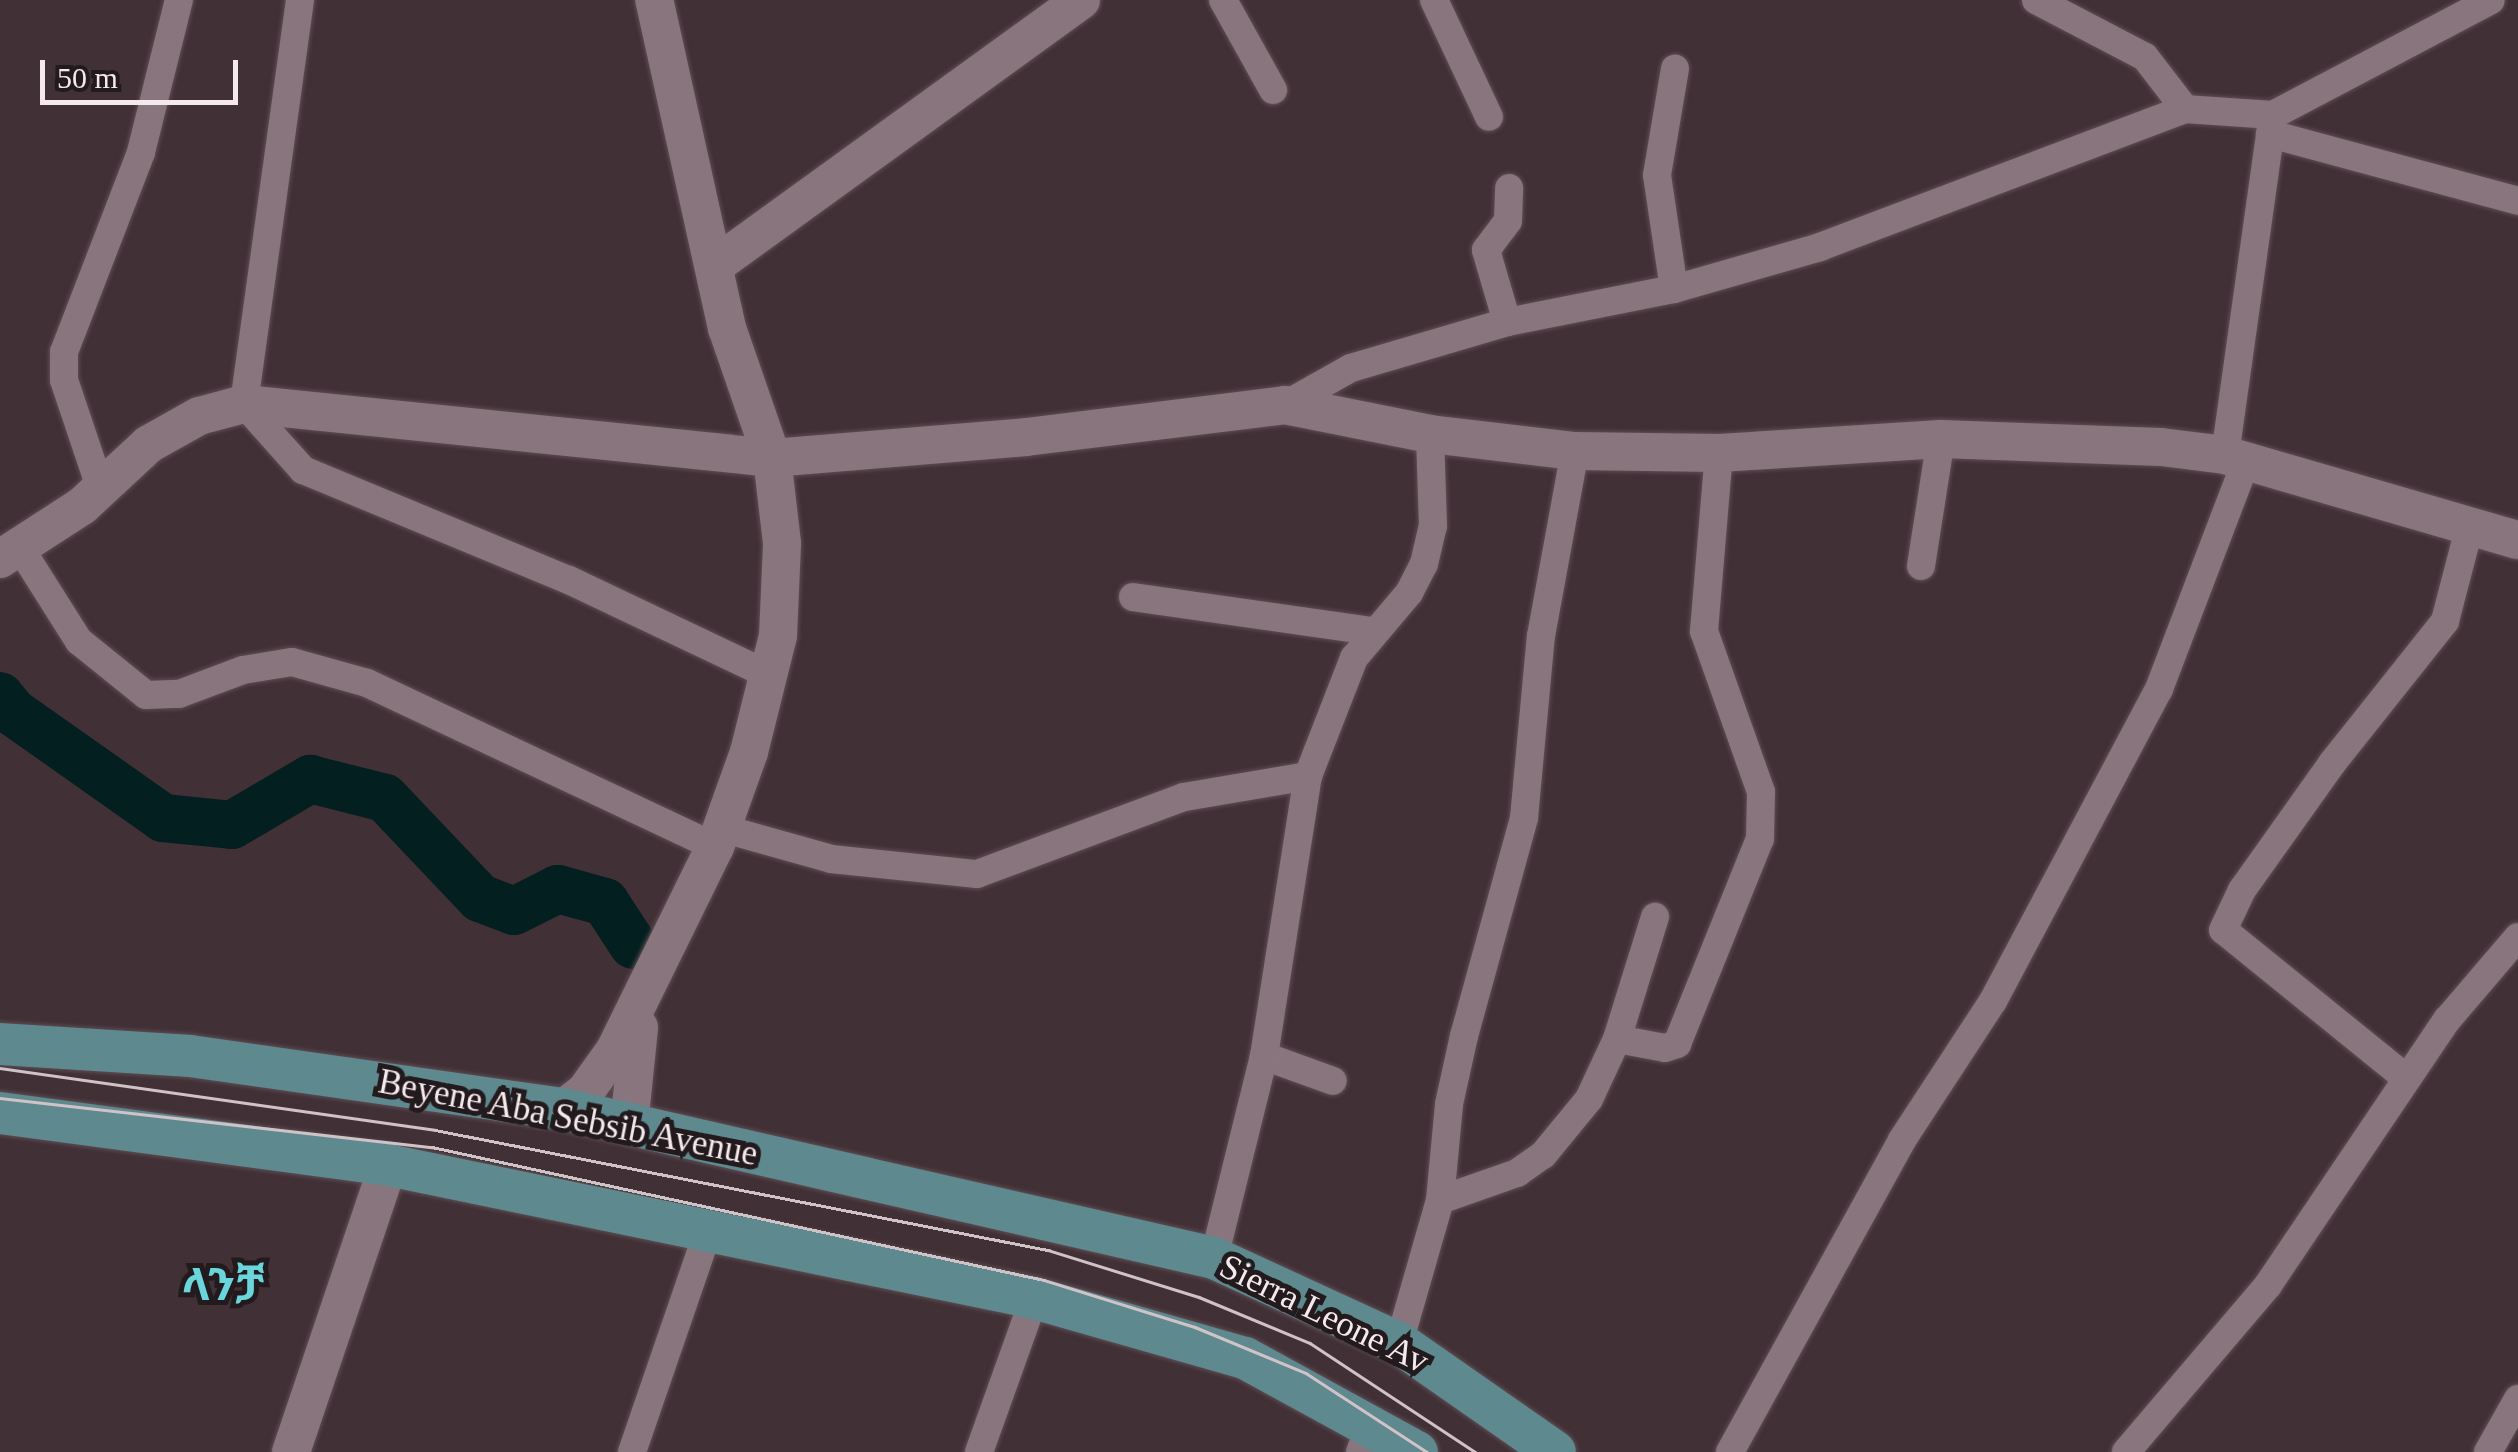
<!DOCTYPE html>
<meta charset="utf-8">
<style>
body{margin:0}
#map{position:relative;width:2518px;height:1452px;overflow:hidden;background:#413036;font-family:"Times New Roman","Noto Sans Ethiopic",serif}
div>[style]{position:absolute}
.river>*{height:48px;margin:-24px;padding:0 24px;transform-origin:24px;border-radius:24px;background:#041f20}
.roads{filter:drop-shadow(0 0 2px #5d4e54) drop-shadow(0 0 2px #5d4e54)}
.street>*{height:28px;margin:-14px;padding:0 14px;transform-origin:14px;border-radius:14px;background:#89757d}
.secondary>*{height:38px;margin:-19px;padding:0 19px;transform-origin:19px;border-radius:19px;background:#89757d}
.primary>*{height:42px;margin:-21px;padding:0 21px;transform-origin:21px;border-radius:21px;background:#5e898f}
.tram>*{height:2.5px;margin:-1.25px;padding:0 1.25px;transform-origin:1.25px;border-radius:1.25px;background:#d0c3c7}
span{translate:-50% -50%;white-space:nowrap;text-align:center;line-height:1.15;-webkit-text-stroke:10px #221a1d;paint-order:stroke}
.street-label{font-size:35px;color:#f5e9ed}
.district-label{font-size:45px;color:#6ad6db;font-weight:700}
.scale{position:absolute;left:40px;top:60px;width:198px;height:45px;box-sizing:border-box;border:5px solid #f5e9ed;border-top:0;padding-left:12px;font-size:30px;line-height:35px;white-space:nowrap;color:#f5e9ed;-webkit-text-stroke:8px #221a1d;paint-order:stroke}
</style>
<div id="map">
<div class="river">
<div style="left:0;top:696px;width:21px;rotate:51deg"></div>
<div style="left:13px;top:712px;width:184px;rotate:35.2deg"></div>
<div style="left:163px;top:818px;width:69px;rotate:5.8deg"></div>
<div style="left:232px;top:825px;width:91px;rotate:-30.5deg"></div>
<div style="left:310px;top:779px;width:77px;rotate:14.2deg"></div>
<div style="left:385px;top:798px;width:138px;rotate:46.5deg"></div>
<div style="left:480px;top:898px;width:36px;rotate:21deg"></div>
<div style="left:514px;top:911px;width:49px;rotate:-26.6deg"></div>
<div style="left:558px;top:889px;width:49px;rotate:15.5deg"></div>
<div style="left:605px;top:902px;width:51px;rotate:56.9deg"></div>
</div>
<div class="roads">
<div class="street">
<div style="left:300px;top:0;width:408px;rotate:97.9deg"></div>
<div style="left:244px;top:404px;width:89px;rotate:48.2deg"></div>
<div style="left:303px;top:470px;width:288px;rotate:22.5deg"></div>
<div style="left:569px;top:580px;width:224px;rotate:25.4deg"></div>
<div style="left:1223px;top:0;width:103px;rotate:60.9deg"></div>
<div style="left:1434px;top:0;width:129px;rotate:64.8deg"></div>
<div style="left:2036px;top:0;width:123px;rotate:27.6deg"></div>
<div style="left:2145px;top:57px;width:66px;rotate:52.4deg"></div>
<div style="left:2270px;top:134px;width:257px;rotate:15.1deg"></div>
<div style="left:1674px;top:289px;width:115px;rotate:-98.5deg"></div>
<div style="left:1657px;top:175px;width:108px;rotate:-80.4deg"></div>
<div style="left:1507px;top:322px;width:75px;rotate:-106.3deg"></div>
<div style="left:1486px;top:250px;width:36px;rotate:-53deg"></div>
<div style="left:1508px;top:221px;width:33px;rotate:-88deg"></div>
<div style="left:1285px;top:405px;width:76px;rotate:-29.3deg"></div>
<div style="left:1351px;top:368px;width:163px;rotate:-16.4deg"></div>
<div style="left:1507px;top:322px;width:170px;rotate:-11.2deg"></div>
<div style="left:1674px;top:289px;width:152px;rotate:-16deg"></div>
<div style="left:1820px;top:247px;width:390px;rotate:-20.7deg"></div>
<div style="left:2185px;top:109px;width:88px;rotate:3.9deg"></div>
<div style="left:2273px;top:115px;width:246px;rotate:-27.8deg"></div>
<div style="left:2225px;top:455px;width:343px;rotate:-82deg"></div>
<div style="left:101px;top:490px;width:116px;rotate:-108.6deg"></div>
<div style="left:64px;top:380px;width:28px;rotate:-90deg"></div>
<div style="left:64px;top:352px;width:214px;rotate:-68.9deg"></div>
<div style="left:141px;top:152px;width:157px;rotate:-76deg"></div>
<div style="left:22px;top:551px;width:107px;rotate:57.7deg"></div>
<div style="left:79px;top:641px;width:86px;rotate:38.9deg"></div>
<div style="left:146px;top:695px;width:33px;rotate:-2deg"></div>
<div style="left:179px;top:694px;width:68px;rotate:-20.6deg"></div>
<div style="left:243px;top:670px;width:50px;rotate:-9.3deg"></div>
<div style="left:292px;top:662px;width:78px;rotate:15.6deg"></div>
<div style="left:367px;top:683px;width:385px;rotate:25.2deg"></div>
<div style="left:1921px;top:566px;width:129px;rotate:-81.1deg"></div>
<div style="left:1133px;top:597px;width:240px;rotate:8.1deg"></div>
<div style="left:721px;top:828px;width:114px;rotate:15.7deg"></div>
<div style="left:831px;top:859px;width:147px;rotate:5.9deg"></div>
<div style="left:977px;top:874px;width:221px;rotate:-20.4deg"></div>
<div style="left:1184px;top:797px;width:126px;rotate:-9.6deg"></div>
<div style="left:1617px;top:1039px;width:128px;rotate:-72.7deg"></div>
<div style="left:1264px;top:1056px;width:73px;rotate:19.9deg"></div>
<div style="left:2406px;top:1078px;width:235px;rotate:-141deg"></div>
<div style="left:2223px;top:930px;width:44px;rotate:-64.6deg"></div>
<div style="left:2242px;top:890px;width:157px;rotate:-54.6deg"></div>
<div style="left:2333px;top:762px;width:180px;rotate:-51.5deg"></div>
<div style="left:2445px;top:621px;width:99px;rotate:-75.4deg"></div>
<div style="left:1440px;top:1200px;width:82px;rotate:-19.3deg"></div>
<div style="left:1517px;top:1173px;width:32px;rotate:-35deg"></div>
<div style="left:1543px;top:1155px;width:72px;rotate:-50.6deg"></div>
<div style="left:1589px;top:1099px;width:66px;rotate:-65deg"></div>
<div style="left:1617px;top:1039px;width:49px;rotate:10.6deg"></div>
<div style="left:1665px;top:1048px;width:13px;rotate:-18deg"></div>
<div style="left:1677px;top:1044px;width:221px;rotate:-68deg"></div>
<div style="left:1760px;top:839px;width:47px;rotate:-88.8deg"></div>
<div style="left:1761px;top:792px;width:171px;rotate:-109.5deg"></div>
<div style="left:1704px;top:631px;width:179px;rotate:-85.2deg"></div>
<div style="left:1214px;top:1258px;width:208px;rotate:-76.1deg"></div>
<div style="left:1264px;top:1056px;width:283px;rotate:-81.1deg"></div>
<div style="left:1308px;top:776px;width:127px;rotate:-68.7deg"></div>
<div style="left:1354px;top:658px;width:85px;rotate:-49.8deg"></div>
<div style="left:1409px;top:593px;width:33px;rotate:-63deg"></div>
<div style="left:1424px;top:564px;width:39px;rotate:-77deg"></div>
<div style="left:1433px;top:526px;width:92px;rotate:-91.9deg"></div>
<div style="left:1399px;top:1343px;width:149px;rotate:-74deg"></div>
<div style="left:1440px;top:1200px;width:96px;rotate:-84.6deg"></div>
<div style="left:1449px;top:1104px;width:70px;rotate:-77.6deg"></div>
<div style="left:1464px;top:1036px;width:226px;rotate:-74.6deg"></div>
<div style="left:1524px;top:818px;width:183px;rotate:-84.7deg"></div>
<div style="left:1541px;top:636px;width:188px;rotate:-79.6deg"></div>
<div style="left:632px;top:1452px;width:234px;rotate:-71deg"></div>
<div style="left:979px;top:1452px;width:164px;rotate:-70.3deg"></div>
<div style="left:1360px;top:1452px;width:31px;rotate:-69deg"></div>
<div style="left:1730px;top:1452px;width:356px;rotate:-61.1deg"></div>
<div style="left:1902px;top:1140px;width:166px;rotate:-56.8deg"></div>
<div style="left:1993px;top:1001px;width:353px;rotate:-62deg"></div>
<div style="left:2159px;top:689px;width:244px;rotate:-69.1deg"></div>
<div style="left:2126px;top:1452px;width:219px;rotate:-49.6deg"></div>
<div style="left:2268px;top:1285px;width:320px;rotate:-56deg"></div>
<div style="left:2447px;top:1020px;width:109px;rotate:-49.5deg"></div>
<div style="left:2488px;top:1452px;width:61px;rotate:-60.5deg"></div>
</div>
<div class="secondary">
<div style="left:714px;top:266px;width:453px;rotate:-35.9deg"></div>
<div style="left:0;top:559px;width:98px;rotate:-32.9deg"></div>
<div style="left:82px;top:506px;width:91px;rotate:-42.8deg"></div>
<div style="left:149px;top:444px;width:57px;rotate:-29.2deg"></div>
<div style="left:199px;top:416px;width:47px;rotate:-14.9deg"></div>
<div style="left:244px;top:404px;width:531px;rotate:5.84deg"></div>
<div style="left:772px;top:458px;width:255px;rotate:-4.7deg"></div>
<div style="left:1026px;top:437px;width:261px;rotate:-7deg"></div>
<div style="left:1285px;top:405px;width:148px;rotate:11.3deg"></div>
<div style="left:1430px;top:434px;width:146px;rotate:6.7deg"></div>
<div style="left:1575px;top:451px;width:144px;rotate:0.8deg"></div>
<div style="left:1719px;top:453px;width:222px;rotate:-3.6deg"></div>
<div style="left:1941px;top:439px;width:220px;rotate:2.1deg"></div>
<div style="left:2161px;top:447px;width:64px;rotate:7.1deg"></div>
<div style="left:2225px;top:455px;width:305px;rotate:16.2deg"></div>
<div style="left:563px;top:1109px;width:28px;rotate:-38deg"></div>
<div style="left:585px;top:1092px;width:52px;rotate:-54.5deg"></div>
<div style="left:615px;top:1050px;width:226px;rotate:-63.8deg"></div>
<div style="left:715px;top:847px;width:101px;rotate:-70.3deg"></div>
<div style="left:749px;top:752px;width:120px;rotate:-76deg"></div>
<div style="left:778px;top:636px;width:93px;rotate:-87.5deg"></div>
<div style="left:782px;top:543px;width:86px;rotate:-96.7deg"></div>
<div style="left:772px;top:458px;width:138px;rotate:-109.1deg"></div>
<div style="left:727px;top:328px;width:336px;rotate:-102.5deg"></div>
<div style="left:629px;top:1125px;width:98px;rotate:-84.1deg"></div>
<div style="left:291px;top:1452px;width:303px;rotate:-71.3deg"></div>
</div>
<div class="primary">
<div style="left:0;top:1044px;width:190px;rotate:3.6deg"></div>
<div style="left:190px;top:1056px;width:377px;rotate:8.1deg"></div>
<div style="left:563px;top:1109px;width:668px;rotate:12.89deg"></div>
<div style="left:1214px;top:1258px;width:204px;rotate:24.7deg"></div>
<div style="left:1399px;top:1343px;width:190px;rotate:34.9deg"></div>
<div style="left:0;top:1113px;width:391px;rotate:7.6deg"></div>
<div style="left:388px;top:1165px;width:660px;rotate:11.63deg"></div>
<div style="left:1034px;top:1298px;width:219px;rotate:15.9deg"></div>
<div style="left:1245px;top:1358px;width:196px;rotate:28.7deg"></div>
</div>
</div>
<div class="tram">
<div style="left:0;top:1068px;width:439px;rotate:8.1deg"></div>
<div style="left:435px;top:1130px;width:625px;rotate:11.08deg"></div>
<div style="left:1048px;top:1250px;width:158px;rotate:17.3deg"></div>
<div style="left:1199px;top:1297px;width:120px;rotate:22.5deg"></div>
<div style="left:1310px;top:1343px;width:198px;rotate:33.4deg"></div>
<div style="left:0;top:1098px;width:435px;rotate:6.5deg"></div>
<div style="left:432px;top:1147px;width:626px;rotate:12.26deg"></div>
<div style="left:1044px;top:1280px;width:158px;rotate:17.3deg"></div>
<div style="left:1195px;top:1327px;width:120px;rotate:22.5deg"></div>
<div style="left:1306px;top:1373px;width:145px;rotate:33.1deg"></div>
</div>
<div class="street-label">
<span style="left:568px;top:1118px;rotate:11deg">Beyene Aba Sebsib Avenue</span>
<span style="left:1324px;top:1314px;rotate:26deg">Sierra Leone Av</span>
</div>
<div class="district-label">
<span style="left:223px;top:1286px">ላንቻ</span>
</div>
<div class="scale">50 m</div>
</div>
